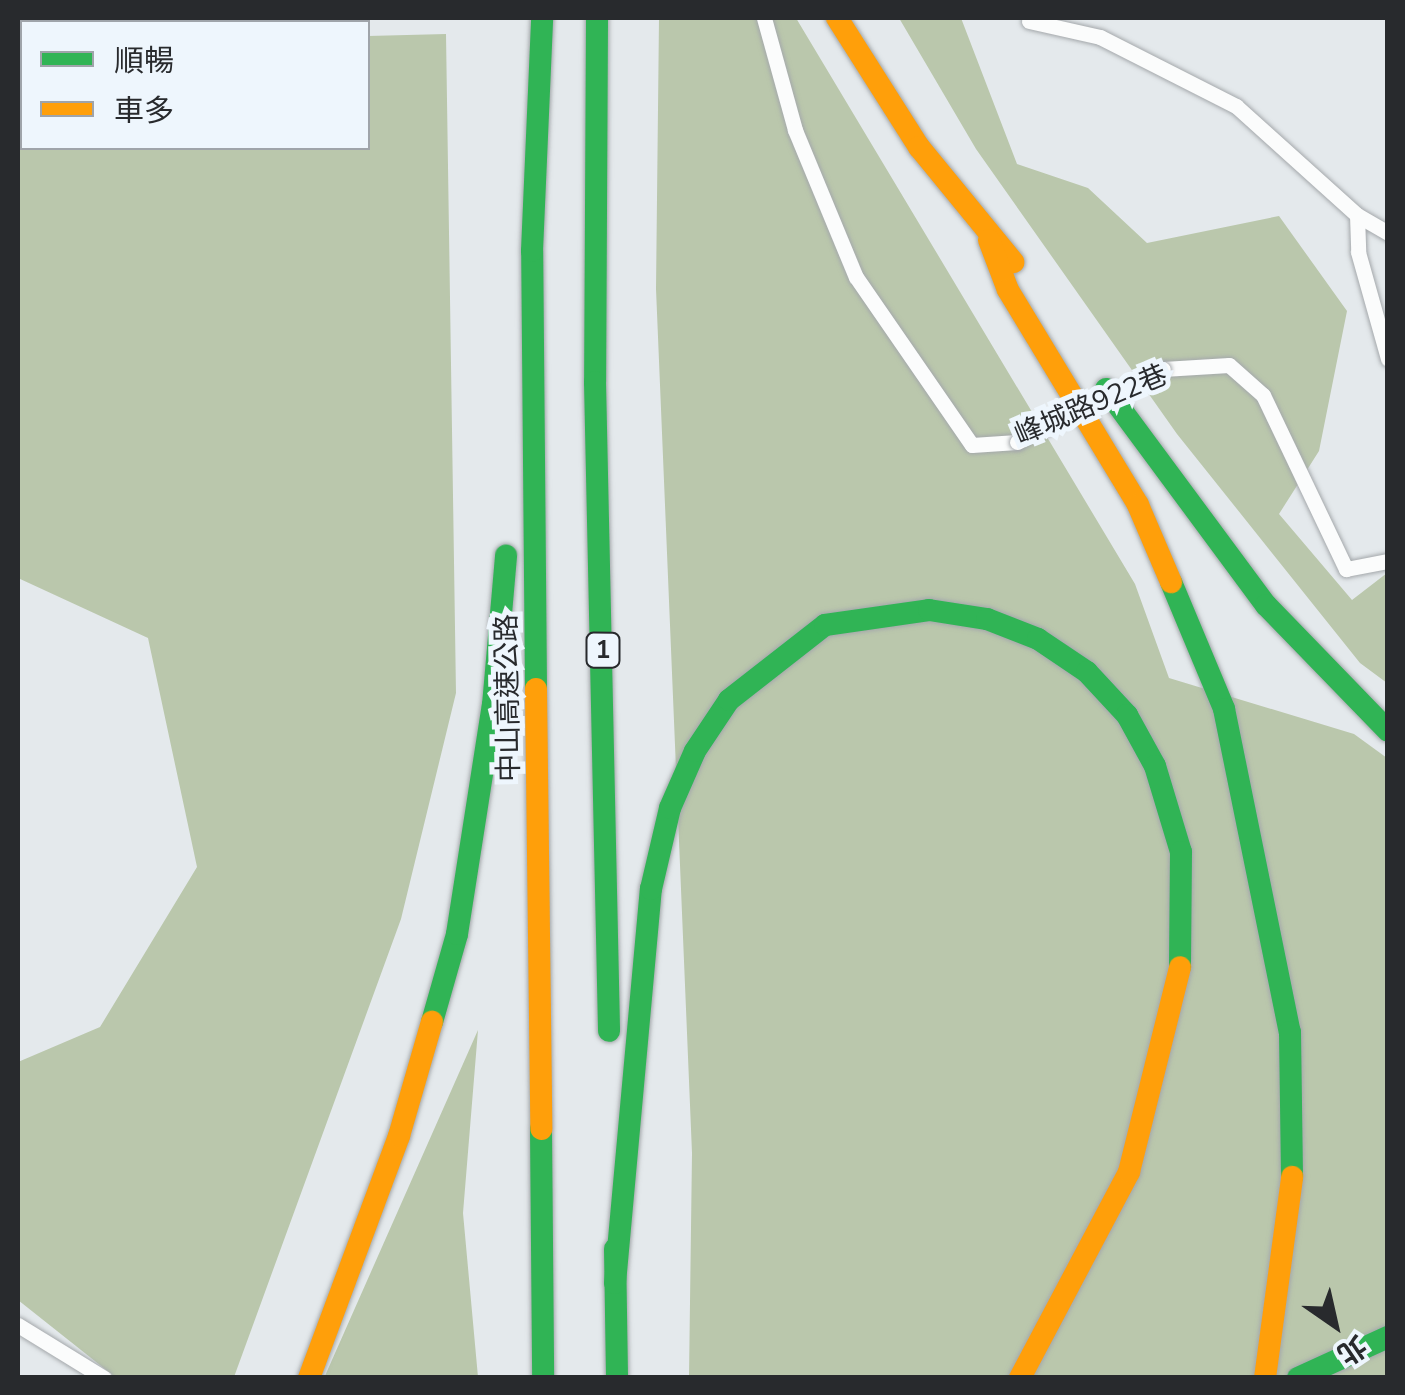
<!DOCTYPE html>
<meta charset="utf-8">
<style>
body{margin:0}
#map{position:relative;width:1405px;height:1395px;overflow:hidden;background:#e4e9ec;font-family:"Nunito Sans","Noto Sans TC",sans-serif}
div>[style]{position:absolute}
.forest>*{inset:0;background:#bac7ac}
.roads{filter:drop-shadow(0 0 2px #a4a8ab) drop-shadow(0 0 2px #a4a8ab)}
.lane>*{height:15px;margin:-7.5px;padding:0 7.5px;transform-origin:7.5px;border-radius:7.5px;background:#fbfcfc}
.fast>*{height:22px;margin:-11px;padding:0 11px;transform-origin:11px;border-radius:11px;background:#30b455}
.slow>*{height:22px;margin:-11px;padding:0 11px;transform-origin:11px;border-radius:11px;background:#ff9f0a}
.bridges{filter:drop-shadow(0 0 2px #a4a8ab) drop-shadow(0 0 2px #a4a8ab)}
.lane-bridge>*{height:15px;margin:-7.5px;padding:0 7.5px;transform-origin:7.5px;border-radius:7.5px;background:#fbfcfc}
span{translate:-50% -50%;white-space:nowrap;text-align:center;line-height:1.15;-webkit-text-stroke:10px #eef6fd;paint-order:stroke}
.shield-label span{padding:2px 8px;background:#eef6fd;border:2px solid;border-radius:8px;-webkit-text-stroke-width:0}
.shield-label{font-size:25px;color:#282a2d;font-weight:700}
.street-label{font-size:28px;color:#282a2d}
.frame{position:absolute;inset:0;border:20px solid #282a2d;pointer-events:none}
.legend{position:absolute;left:20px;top:20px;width:350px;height:130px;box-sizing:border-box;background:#eef6fd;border:2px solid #9fa4aa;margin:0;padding:12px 18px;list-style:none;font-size:30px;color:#282a2d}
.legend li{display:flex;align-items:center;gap:20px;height:50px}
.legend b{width:50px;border:2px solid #9fa4aa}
.north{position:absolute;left:1285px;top:1275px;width:100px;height:100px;-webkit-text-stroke:8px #eef6fd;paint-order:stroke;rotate:146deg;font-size:28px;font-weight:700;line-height:40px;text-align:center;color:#282a2d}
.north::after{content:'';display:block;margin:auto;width:35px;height:45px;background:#282a2d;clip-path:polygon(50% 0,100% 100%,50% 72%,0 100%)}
</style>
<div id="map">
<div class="forest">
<div style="clip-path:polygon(18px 18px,320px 22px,22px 22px,22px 148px,368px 148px,368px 36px,446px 34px,456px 693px,401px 919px,234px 1377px,115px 1377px,18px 1300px,18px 1062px,100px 1027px,197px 867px,148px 638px,18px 578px)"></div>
<div style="clip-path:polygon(659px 18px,796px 18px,1135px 584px,1169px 678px,1354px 734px,1387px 758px,1387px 1377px,689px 1377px,692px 1153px,656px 289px)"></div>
<div style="clip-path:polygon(899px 18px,961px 18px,1017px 164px,1088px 188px,1147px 243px,1279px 216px,1347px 311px,1319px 451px,1279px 514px,1352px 600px,1387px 573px,1387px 683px,1360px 663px,1177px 434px,976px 149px)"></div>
<div style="clip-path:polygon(478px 1030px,463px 1213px,478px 1377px,324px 1378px)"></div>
</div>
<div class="roads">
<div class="lane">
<div style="left:764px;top:18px;width:116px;rotate:74.5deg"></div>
<div style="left:795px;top:130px;width:159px;rotate:67.5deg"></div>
<div style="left:856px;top:277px;width:204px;rotate:55.4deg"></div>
<div style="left:972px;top:445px;width:45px;rotate:-3.8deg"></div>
<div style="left:1029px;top:21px;width:73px;rotate:12.7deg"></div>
<div style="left:1100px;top:37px;width:153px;rotate:26.9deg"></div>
<div style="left:1236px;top:106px;width:163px;rotate:42deg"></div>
<div style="left:1357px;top:215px;width:36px;rotate:30deg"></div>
<div style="left:1357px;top:215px;width:37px;rotate:88deg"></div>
<div style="left:1358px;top:252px;width:111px;rotate:74.3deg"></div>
<div style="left:1163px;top:369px;width:66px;rotate:-3.5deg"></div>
<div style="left:1229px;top:365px;width:45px;rotate:41.4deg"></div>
<div style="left:1263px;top:395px;width:193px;rotate:64.5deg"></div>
<div style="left:1346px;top:569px;width:43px;rotate:-10.8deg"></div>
<div style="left:18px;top:1325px;width:101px;rotate:31.6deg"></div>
</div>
<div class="fast">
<div style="left:597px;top:18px;width:364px;rotate:90.3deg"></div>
<div style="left:595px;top:382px;width:649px;rotate:88.76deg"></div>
<div style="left:1106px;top:389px;width:269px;rotate:53.5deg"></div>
<div style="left:1266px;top:605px;width:175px;rotate:45.9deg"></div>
<div style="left:1171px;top:582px;width:138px;rotate:67.3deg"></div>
<div style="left:1224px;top:709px;width:330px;rotate:78.5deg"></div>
<div style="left:1290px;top:1032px;width:145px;rotate:89.2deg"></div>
<div style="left:536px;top:689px;width:438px;rotate:-90.5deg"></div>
<div style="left:532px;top:251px;width:233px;rotate:-87.5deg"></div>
<div style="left:432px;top:1022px;width:91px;rotate:-74.1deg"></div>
<div style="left:457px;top:934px;width:232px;rotate:-81.1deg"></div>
<div style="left:493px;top:705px;width:150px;rotate:-85deg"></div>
<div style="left:541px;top:1129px;width:249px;rotate:89.5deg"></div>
<div style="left:615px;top:1249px;width:129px;rotate:89.1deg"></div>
<div style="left:615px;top:1283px;width:396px;rotate:-84.8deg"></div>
<div style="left:651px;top:889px;width:83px;rotate:-76.8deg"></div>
<div style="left:670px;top:808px;width:62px;rotate:-66.3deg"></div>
<div style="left:695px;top:751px;width:61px;rotate:-56.3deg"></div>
<div style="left:729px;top:700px;width:122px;rotate:-38deg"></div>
<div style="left:825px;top:625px;width:105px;rotate:-8.2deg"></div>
<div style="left:929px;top:610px;width:59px;rotate:8.8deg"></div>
<div style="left:987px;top:619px;width:55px;rotate:21.4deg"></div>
<div style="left:1038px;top:639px;width:59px;rotate:34deg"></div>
<div style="left:1087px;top:672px;width:59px;rotate:47.1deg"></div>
<div style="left:1127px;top:715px;width:58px;rotate:61.2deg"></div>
<div style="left:1155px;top:766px;width:90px;rotate:73.2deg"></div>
<div style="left:1181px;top:852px;width:115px;rotate:90.5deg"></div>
<div style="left:1298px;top:1378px;width:99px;rotate:-24.5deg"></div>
</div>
<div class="slow">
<div style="left:837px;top:18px;width:153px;rotate:57.6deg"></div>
<div style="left:919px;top:147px;width:149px;rotate:50.7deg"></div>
<div style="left:989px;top:240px;width:53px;rotate:69.2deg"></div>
<div style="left:1008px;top:290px;width:251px;rotate:58.8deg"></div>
<div style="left:1138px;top:505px;width:84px;rotate:66.8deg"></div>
<div style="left:536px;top:689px;width:440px;rotate:89.3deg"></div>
<div style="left:309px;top:1378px;width:258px;rotate:-69.6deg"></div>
<div style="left:399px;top:1136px;width:119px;rotate:-73.9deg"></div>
<div style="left:1020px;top:1378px;width:233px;rotate:-62.1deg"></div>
<div style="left:1129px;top:1172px;width:211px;rotate:-76deg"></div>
<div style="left:1265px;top:1378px;width:203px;rotate:-82.3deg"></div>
</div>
</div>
<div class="bridges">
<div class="lane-bridge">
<div style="left:1017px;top:442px;width:163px;rotate:-26.6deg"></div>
</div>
</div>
<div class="shield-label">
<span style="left:603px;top:650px">1</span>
</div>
<div class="street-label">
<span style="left:1091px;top:405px;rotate:-23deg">峰城路922巷</span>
<span style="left:508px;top:698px;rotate:-91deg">中山高速公路</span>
</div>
<div class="frame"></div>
<ul class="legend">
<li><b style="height:12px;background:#30b455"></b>順暢</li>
<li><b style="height:12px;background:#ff9f0a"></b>車多</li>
</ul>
<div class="north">北</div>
</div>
